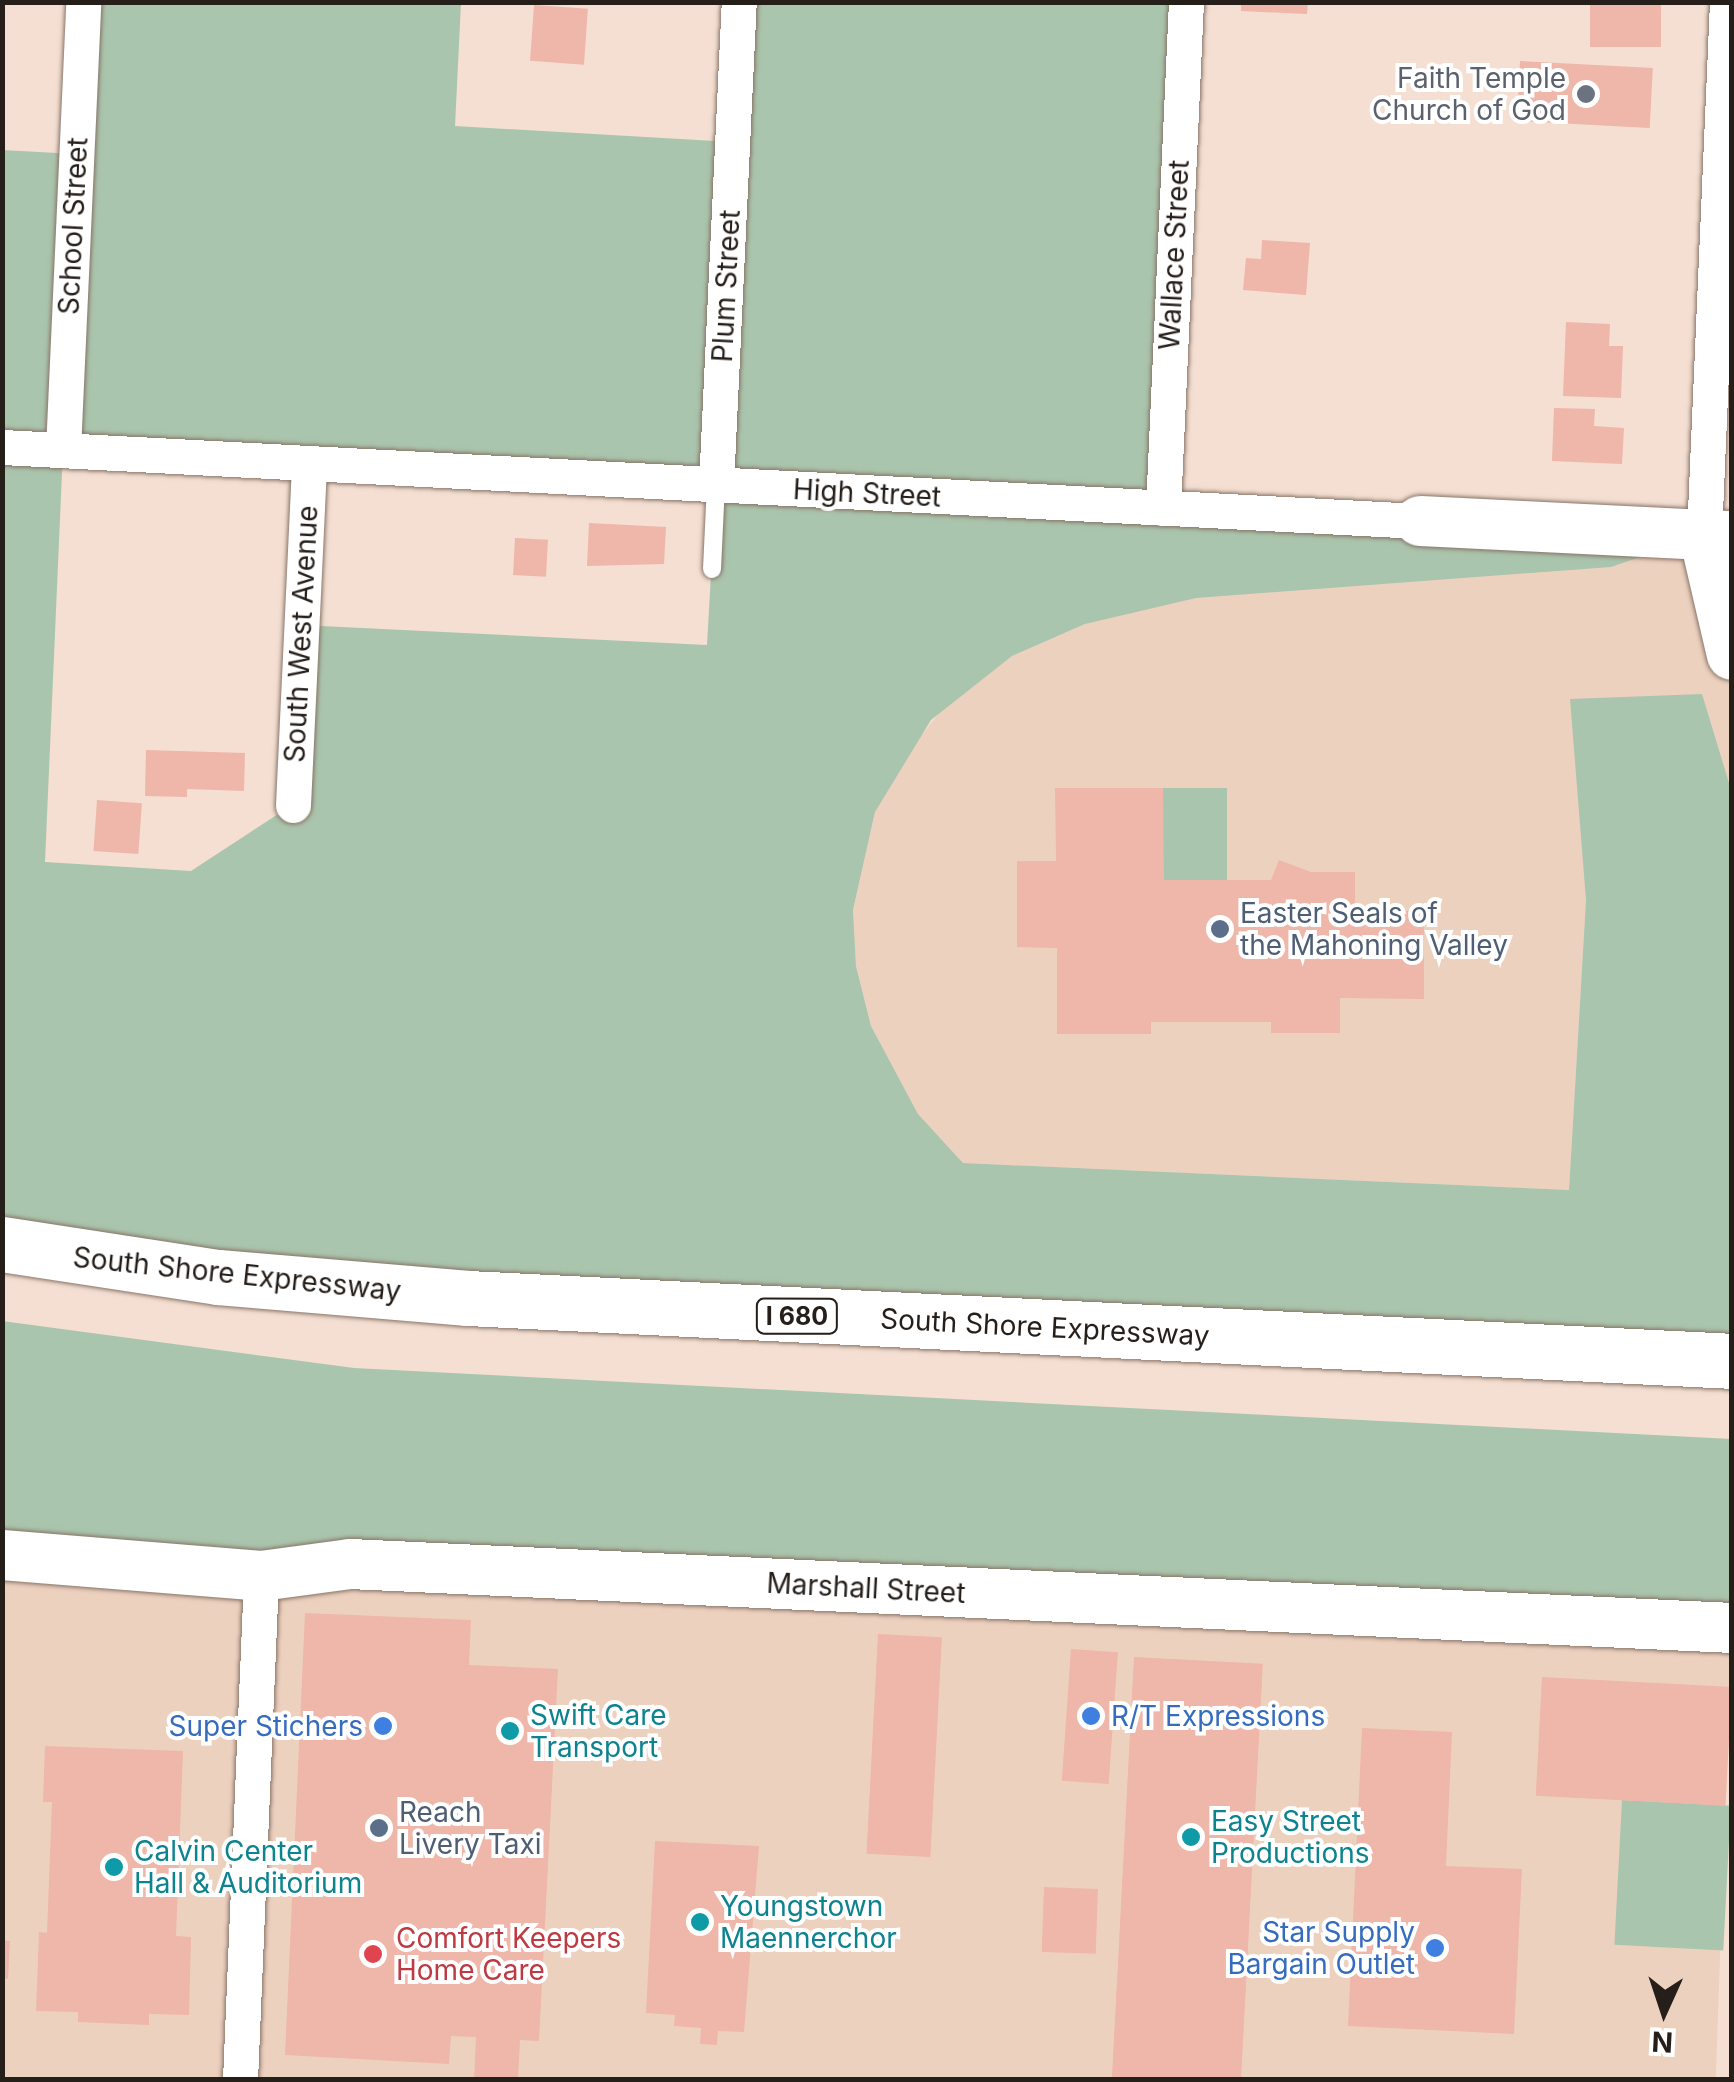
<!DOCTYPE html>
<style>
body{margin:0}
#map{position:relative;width:1734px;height:2082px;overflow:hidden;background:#f4dfd2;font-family:Inter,sans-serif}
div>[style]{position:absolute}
.built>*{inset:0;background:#edd1bf;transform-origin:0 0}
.green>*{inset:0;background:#aac5ad;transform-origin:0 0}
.building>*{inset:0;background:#efb6aa;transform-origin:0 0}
.roads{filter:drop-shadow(0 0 2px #887569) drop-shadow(0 0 2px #887569)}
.lane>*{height:18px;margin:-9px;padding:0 9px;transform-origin:9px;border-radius:9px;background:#fff}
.street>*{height:35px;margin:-17.5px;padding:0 17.5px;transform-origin:17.5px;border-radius:17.5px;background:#fff}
.secondary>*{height:50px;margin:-25px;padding:0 25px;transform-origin:25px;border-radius:25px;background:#fff}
.highway>*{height:55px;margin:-27.5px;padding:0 27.5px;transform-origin:27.5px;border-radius:27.5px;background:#fff}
.dots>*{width:28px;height:28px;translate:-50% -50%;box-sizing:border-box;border:5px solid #fff;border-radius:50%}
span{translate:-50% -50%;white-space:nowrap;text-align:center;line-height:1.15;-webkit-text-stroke:8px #fff;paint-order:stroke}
.shield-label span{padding:2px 8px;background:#fff;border:2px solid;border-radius:8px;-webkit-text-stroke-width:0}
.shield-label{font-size:25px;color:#251e19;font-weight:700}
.worship-label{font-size:28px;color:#5b616d}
.right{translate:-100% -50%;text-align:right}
.street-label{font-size:28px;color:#251e19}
.service-label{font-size:28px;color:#4e5e75}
.left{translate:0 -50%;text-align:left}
.culture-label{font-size:28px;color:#0d838f}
.shop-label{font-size:28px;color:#366cbe}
.health-label{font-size:28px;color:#be3a42}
.frame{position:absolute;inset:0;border:5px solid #251e19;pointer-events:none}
.north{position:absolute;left:1614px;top:1962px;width:100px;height:100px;-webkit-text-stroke:8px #fff;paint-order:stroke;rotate:183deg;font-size:28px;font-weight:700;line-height:40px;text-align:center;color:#251e19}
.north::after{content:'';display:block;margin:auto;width:35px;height:45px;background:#251e19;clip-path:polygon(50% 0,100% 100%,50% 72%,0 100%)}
</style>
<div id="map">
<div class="built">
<div style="clip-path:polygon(1731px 536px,1731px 904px,1586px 901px,1569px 1190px,963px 1163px,918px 1114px,871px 1026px,856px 966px,853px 910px,875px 812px,894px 770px,948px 702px,1012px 656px,1085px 624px,1087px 570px)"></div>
<div style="left:2px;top:1555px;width:1731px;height:524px;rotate:2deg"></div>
</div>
<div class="green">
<div style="clip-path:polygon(evenodd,83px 3px,461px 3px,455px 126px,732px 142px,739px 3px,1186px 3px,1163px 508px,1704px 535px,1611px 567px,1196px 598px,1085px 624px,1012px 656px,931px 720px,875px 812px,853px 910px,856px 966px,871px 1026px,918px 1114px,963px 1163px,1569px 1190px,1586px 900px,1570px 699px,1702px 694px,1732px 793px,1731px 1361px,3px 1244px,2px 150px,76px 154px,83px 3px,63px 450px,716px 486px,707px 645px,301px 625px,292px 805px,191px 871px,45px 862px,63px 450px)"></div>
<div style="left:1163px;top:788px;width:64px;height:92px"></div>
<div style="clip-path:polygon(2px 1321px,354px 1368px,1731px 1439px,1731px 1628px,3px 1555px)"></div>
<div style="left:1622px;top:1800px;width:109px;height:145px;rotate:3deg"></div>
</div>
<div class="building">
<div style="clip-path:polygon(1241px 2px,1308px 2px,1307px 14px,1241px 11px)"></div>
<div style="left:1590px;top:2px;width:71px;height:45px"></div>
<div style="left:534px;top:5px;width:54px;height:56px;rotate:4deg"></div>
<div style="left:1520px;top:61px;width:133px;height:60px;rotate:3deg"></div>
<div style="clip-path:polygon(1262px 240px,1310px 243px,1306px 295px,1243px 290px,1246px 258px,1261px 259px)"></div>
<div style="clip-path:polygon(1566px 322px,1610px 324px,1609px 346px,1623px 346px,1621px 398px,1563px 396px)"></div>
<div style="clip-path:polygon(1554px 408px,1595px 409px,1594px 426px,1624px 428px,1622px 464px,1552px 461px)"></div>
<div style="clip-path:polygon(589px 523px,666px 527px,664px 564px,587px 566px)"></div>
<div style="left:515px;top:538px;width:33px;height:37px;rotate:3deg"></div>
<div style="clip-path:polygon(146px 750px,245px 753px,244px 791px,187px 789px,187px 797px,145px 796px)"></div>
<div style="clip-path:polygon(1055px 788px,1163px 788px,1164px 880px,1271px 880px,1279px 860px,1311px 872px,1355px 872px,1355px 910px,1424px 911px,1424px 999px,1340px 998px,1340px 1033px,1271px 1033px,1271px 1022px,1151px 1022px,1151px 1034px,1057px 1034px,1057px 948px,1017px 947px,1017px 861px,1056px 861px)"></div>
<div style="left:97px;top:800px;width:45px;height:51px;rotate:4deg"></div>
<div style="clip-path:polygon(305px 1613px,471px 1620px,469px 1665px,558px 1669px,539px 2041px,520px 2040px,518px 2080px,474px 2080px,476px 2037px,451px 2036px,449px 2064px,285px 2055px)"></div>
<div style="left:878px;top:1634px;width:64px;height:220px;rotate:3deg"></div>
<div style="left:1071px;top:1649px;width:47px;height:132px;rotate:4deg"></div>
<div style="left:1134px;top:1657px;width:129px;height:423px;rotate:3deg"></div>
<div style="left:1542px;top:1677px;width:190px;height:119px;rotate:3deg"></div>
<div style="clip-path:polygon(1362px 1728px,1452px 1732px,1446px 1866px,1522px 1869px,1514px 2034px,1348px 2026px)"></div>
<div style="clip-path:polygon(45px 1746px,183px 1751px,176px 1936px,191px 1937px,189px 2015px,149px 2014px,149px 2025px,78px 2022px,78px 2012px,36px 2011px,39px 1932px,47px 1933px,52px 1802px,43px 1802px)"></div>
<div style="clip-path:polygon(655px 1841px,759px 1846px,744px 2032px,718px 2031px,717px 2045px,700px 2044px,701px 2028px,674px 2026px,675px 2015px,646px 2013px)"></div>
<div style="left:1044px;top:1887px;width:54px;height:65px;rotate:2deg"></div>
<div style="clip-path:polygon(2px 1940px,10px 1941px,8px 1979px,2px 1978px)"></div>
</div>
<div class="roads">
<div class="lane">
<div style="left:712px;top:569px;width:84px;rotate:-87.3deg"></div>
</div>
<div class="street">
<div style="left:2px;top:447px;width:1420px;rotate:2.99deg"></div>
<div style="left:63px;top:450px;width:448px;rotate:-87.4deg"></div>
<div style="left:716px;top:485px;width:484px;rotate:-87.3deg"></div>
<div style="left:1163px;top:508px;width:507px;rotate:-87.4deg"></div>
<div style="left:1704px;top:535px;width:533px;rotate:-87.53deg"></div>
<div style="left:293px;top:805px;width:342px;rotate:-87.3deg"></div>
<div style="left:240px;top:2080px;width:504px;rotate:-87.61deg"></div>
</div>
<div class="secondary">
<div style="left:1420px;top:521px;width:312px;rotate:2.8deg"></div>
<div style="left:1704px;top:535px;width:123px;rotate:76.9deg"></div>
<div style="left:2px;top:1555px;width:260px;rotate:4.6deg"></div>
<div style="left:261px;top:1576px;width:90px;rotate:-7.7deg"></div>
<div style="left:350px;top:1564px;width:1383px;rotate:2.65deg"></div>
</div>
<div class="highway">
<div style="left:2px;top:1244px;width:219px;rotate:8.7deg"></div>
<div style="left:218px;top:1277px;width:251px;rotate:4.8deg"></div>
<div style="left:468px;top:1298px;width:1266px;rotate:2.85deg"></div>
</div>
</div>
<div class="dots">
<div style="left:1586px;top:94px;background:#6b7280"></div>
<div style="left:1220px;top:929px;background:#5c6f8a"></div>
<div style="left:1091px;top:1716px;background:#3f7fe0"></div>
<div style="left:383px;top:1726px;background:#3f7fe0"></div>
<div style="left:510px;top:1731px;background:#0f9aa8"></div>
<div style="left:379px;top:1828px;background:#5c6f8a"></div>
<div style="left:1191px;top:1837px;background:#0f9aa8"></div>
<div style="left:114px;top:1867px;background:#0f9aa8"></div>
<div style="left:700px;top:1922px;background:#0f9aa8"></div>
<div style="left:1435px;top:1948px;background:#3f7fe0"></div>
<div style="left:373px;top:1954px;background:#e0444e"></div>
</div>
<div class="shield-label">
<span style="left:797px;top:1316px">I 680</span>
</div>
<div class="worship-label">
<span class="right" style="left:1566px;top:94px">Faith Temple<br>Church of God</span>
</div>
<div class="street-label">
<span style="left:73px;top:226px;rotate:-87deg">School Street</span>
<span style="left:1174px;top:255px;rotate:-87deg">Wallace Street</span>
<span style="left:726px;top:286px;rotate:-87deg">Plum Street</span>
<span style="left:867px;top:493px;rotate:3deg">High Street</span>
<span style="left:301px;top:634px;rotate:-87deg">South West Avenue</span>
<span style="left:237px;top:1274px;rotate:6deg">South Shore Expressway</span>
<span style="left:1045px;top:1327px;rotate:3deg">South Shore Expressway</span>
<span style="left:866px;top:1588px;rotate:3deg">Marshall Street</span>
</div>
<div class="service-label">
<span class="left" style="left:1240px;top:929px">Easter Seals of<br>the Mahoning Valley</span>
<span class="left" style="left:399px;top:1828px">Reach<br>Livery Taxi</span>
</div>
<div class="culture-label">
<span class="left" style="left:530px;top:1731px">Swift Care<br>Transport</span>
<span class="left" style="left:1211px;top:1837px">Easy Street<br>Productions</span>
<span class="left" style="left:134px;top:1867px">Calvin Center<br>Hall &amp; Auditorium</span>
<span class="left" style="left:720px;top:1922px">Youngstown<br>Maennerchor</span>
</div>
<div class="shop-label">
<span class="left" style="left:1111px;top:1716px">R/T Expressions</span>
<span class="right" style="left:363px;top:1726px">Super Stichers</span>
<span class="right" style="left:1415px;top:1948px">Star Supply<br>Bargain Outlet</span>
</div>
<div class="health-label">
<span class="left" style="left:396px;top:1954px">Comfort Keepers<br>Home Care</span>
</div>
<div class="frame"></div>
<div class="north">N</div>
</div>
